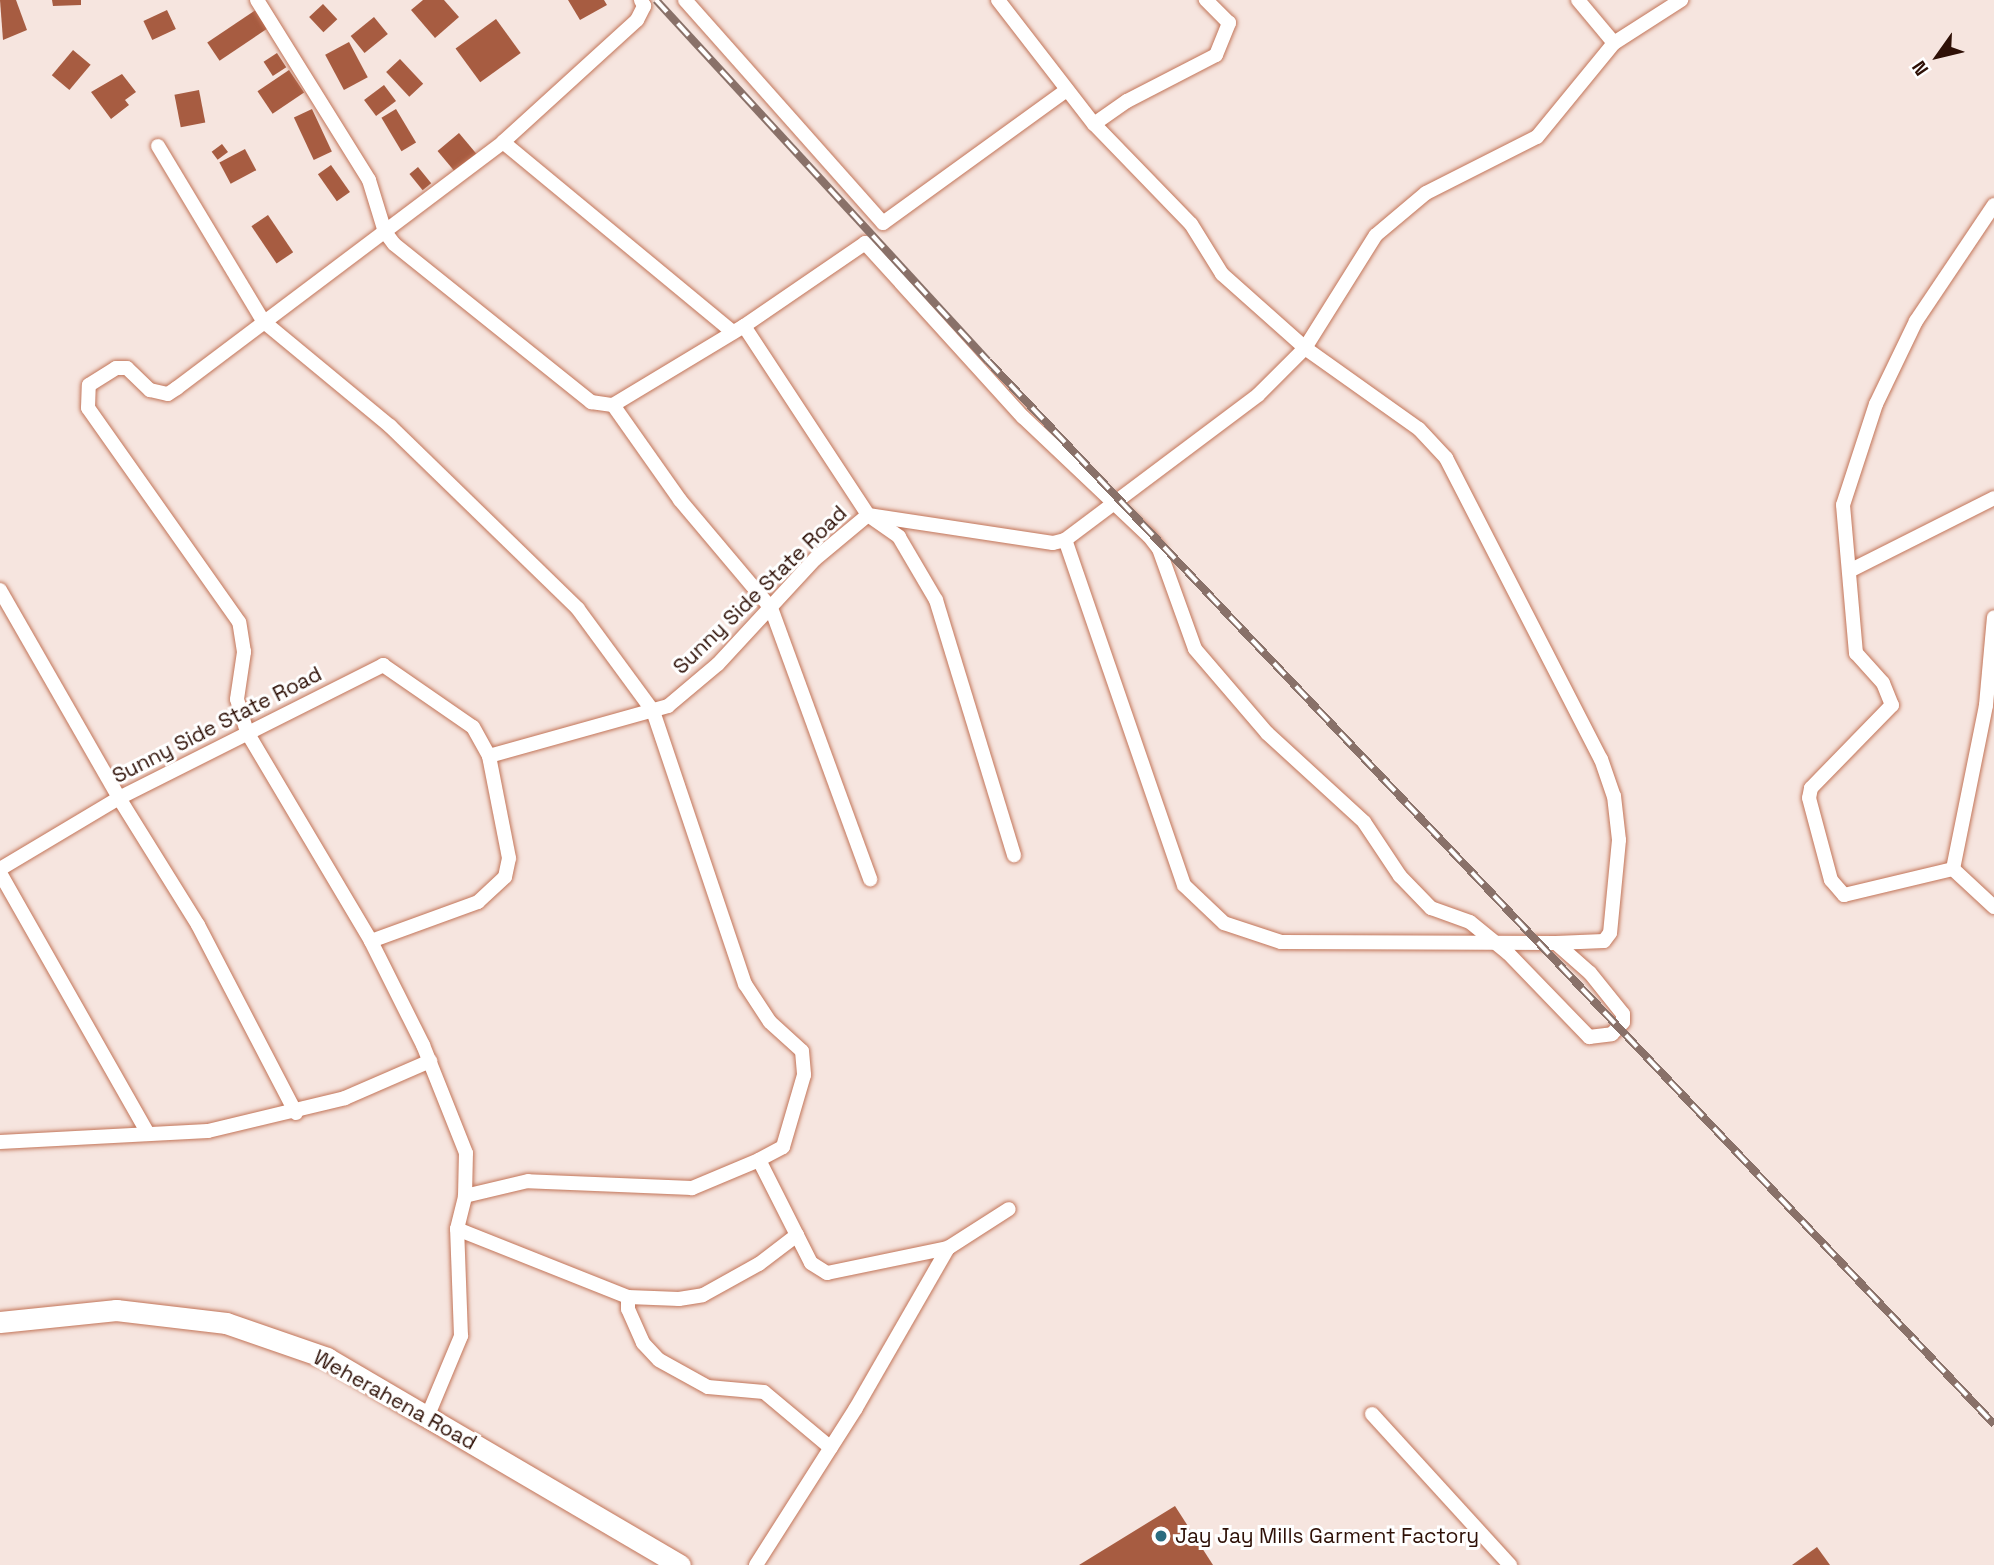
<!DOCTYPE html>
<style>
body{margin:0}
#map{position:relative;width:1994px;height:1565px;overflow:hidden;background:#f6e5df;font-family:"Space Grotesk",sans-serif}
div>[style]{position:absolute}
.building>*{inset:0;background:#a75c41;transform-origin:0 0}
.roads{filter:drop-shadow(0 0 2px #c27559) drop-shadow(0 0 2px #c27559)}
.street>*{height:14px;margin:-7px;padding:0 7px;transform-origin:7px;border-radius:7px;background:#fff}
.secondary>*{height:21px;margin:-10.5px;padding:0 10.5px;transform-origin:10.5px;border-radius:10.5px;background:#fff}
.rail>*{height:8px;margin-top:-4px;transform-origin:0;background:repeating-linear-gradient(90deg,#fff 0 16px,#897169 0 32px);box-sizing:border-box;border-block:2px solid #897169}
.dots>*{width:19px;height:19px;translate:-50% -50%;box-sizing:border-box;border:4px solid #fff;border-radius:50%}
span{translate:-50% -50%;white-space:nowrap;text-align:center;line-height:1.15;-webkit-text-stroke:6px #fff;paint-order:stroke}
.street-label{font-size:21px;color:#2e1006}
.poi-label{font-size:21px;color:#2e1006}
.left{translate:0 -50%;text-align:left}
.north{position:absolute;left:1903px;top:21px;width:70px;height:70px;-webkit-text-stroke:5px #fff;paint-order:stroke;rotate:236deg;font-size:19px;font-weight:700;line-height:28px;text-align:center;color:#2e1006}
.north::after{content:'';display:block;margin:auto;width:24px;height:32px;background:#2e1006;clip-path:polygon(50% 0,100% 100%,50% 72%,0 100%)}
</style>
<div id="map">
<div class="building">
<div style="clip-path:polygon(0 0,16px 0,27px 30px,3px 40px)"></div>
<div style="clip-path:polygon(52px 0,81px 0,81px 5px,53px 6px)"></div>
<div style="clip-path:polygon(423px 0,444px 0,459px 17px,435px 38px,411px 10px)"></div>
<div style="clip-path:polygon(568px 0,604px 0,607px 5px,580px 20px)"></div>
<div style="left:323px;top:4px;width:21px;height:19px;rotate:47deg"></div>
<div style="left:257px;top:9px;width:22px;height:60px;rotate:56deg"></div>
<div style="left:167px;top:10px;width:21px;height:26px;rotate:65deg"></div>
<div style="left:374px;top:17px;width:22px;height:30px;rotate:51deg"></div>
<div style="left:496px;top:19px;width:42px;height:50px;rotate:54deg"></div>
<div style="left:349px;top:42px;width:40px;height:27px;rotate:62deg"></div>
<div style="left:73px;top:50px;width:23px;height:33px;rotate:40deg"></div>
<div style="left:277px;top:53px;width:17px;height:16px;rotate:57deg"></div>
<div style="left:400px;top:59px;width:34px;height:19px;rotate:47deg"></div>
<div style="left:289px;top:70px;width:27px;height:38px;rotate:56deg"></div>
<div style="clip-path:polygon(122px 74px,136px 92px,125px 100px,129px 105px,111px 119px,91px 92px)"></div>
<div style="left:384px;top:85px;width:20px;height:25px;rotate:53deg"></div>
<div style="left:199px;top:90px;width:33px;height:25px;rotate:79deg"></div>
<div style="left:312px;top:109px;width:47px;height:20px;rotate:65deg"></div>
<div style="left:396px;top:109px;width:39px;height:17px;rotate:59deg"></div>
<div style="left:459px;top:133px;width:30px;height:28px;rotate:50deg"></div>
<div style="left:222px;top:144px;width:10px;height:13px;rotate:53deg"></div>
<div style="left:245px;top:149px;width:24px;height:29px;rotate:62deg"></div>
<div style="left:331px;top:165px;width:33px;height:16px;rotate:55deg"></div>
<div style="left:418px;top:167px;width:21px;height:11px;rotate:51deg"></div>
<div style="left:268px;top:215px;width:45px;height:20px;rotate:56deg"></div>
<div style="clip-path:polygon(1175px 1506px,1213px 1565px,1079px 1565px)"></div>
<div style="clip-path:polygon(1817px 1547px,1830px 1565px,1792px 1565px)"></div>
</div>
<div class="roads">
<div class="street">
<div style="left:257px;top:0;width:212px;rotate:58.1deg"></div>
<div style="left:369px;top:180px;width:54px;rotate:72.9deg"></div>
<div style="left:385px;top:232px;width:15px;rotate:53deg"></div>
<div style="left:394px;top:244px;width:253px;rotate:38.7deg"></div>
<div style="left:591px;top:402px;width:22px;rotate:8deg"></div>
<div style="left:613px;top:405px;width:153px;rotate:-31.1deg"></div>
<div style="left:744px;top:326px;width:147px;rotate:-34.4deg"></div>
<div style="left:865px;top:243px;width:235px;rotate:47.8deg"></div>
<div style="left:1023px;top:417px;width:173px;rotate:43.4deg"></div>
<div style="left:1149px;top:536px;width:16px;rotate:52deg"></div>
<div style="left:1159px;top:549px;width:106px;rotate:70.2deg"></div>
<div style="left:1195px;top:649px;width:111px;rotate:49.4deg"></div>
<div style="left:1267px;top:733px;width:132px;rotate:42.5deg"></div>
<div style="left:1364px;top:822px;width:65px;rotate:56.3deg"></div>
<div style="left:1400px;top:876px;width:45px;rotate:45.9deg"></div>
<div style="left:1431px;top:908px;width:41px;rotate:19.7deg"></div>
<div style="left:1470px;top:922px;width:49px;rotate:39.2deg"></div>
<div style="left:1508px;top:953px;width:117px;rotate:46deg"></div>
<div style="left:1589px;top:1037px;width:23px;rotate:-7deg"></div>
<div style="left:1612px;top:1034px;width:16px;rotate:-47deg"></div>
<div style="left:1623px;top:1022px;width:8px;rotate:-90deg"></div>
<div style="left:1623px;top:1014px;width:53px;rotate:-128.8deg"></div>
<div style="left:1590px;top:973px;width:45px;rotate:-138.6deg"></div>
<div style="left:685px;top:0;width:298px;rotate:48.4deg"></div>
<div style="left:883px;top:223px;width:227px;rotate:-35.9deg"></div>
<div style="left:998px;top:0;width:157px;rotate:52.3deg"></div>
<div style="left:1094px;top:124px;width:139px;rotate:45.9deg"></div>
<div style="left:1191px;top:224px;width:59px;rotate:58.2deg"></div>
<div style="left:1222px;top:274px;width:111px;rotate:41.7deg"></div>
<div style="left:1305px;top:348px;width:140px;rotate:35.4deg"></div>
<div style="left:1419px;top:429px;width:40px;rotate:47deg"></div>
<div style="left:1446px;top:458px;width:339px;rotate:62.8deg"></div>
<div style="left:1601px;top:759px;width:39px;rotate:71deg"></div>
<div style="left:1614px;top:796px;width:44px;rotate:83.5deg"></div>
<div style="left:1619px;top:840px;width:93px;rotate:95.5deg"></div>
<div style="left:1610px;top:933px;width:10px;rotate:127deg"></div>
<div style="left:1604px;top:941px;width:48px;rotate:177.6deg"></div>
<div style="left:1556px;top:943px;width:275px;rotate:-179.8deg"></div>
<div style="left:1281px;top:942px;width:60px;rotate:-161.6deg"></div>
<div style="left:1224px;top:923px;width:55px;rotate:-136.5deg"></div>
<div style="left:1184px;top:885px;width:365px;rotate:-109deg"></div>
<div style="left:1578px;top:0;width:56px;rotate:50.1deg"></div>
<div style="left:1094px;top:124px;width:40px;rotate:-34.9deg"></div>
<div style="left:1127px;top:101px;width:100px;rotate:-27.3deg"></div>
<div style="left:1216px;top:55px;width:35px;rotate:-68deg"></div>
<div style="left:1229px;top:23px;width:33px;rotate:-135deg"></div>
<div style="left:503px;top:142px;width:298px;rotate:39.6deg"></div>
<div style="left:158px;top:146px;width:204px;rotate:59deg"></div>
<div style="left:263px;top:321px;width:165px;rotate:39.6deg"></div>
<div style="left:390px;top:426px;width:262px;rotate:44.2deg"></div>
<div style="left:578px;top:609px;width:127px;rotate:53.7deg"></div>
<div style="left:653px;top:711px;width:288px;rotate:71.4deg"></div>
<div style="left:745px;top:984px;width:45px;rotate:56.7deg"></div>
<div style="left:770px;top:1022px;width:43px;rotate:42.2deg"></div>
<div style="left:802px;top:1051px;width:24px;rotate:85deg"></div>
<div style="left:804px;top:1075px;width:75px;rotate:106.3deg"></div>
<div style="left:783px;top:1147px;width:27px;rotate:152deg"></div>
<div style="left:759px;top:1160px;width:73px;rotate:157.3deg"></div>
<div style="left:692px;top:1188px;width:164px;rotate:-177.6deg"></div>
<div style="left:528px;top:1181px;width:65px;rotate:166.6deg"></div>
<div style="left:1994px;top:205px;width:140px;rotate:123.9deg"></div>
<div style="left:1916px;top:321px;width:92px;rotate:115.7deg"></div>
<div style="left:1876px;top:404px;width:106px;rotate:108.1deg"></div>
<div style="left:1843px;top:505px;width:149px;rotate:85deg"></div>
<div style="left:1856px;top:653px;width:40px;rotate:48deg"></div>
<div style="left:1883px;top:683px;width:24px;rotate:68deg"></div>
<div style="left:1892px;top:705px;width:116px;rotate:134.3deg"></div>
<div style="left:1811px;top:788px;width:10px;rotate:101deg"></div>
<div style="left:1809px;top:798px;width:85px;rotate:75deg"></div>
<div style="left:1831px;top:880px;width:20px;rotate:49deg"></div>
<div style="left:1844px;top:895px;width:112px;rotate:-13.4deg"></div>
<div style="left:1953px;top:869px;width:56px;rotate:42.8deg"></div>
<div style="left:744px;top:326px;width:226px;rotate:56.7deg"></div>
<div style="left:868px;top:515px;width:38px;rotate:35deg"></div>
<div style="left:899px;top:537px;width:73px;rotate:59.6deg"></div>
<div style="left:936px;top:600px;width:267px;rotate:73deg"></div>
<div style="left:613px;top:405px;width:116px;rotate:54.8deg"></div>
<div style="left:680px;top:500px;width:141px;rotate:49.9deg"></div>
<div style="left:771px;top:608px;width:289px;rotate:69.9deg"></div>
<div style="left:1851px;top:570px;width:160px;rotate:-26.7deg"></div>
<div style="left:0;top:590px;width:240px;rotate:60.2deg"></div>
<div style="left:119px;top:798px;width:150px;rotate:58.1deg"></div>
<div style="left:198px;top:925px;width:212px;rotate:62.5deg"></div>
<div style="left:0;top:869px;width:139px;rotate:-30.8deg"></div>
<div style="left:119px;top:798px;width:296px;rotate:-26.7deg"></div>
<div style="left:383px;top:665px;width:109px;rotate:34.6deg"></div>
<div style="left:473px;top:727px;width:33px;rotate:61deg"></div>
<div style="left:489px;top:756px;width:186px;rotate:-15.6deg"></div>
<div style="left:668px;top:706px;width:65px;rotate:-40deg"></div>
<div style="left:718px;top:664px;width:143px;rotate:-47.3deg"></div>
<div style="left:815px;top:559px;width:69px;rotate:-39.7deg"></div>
<div style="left:868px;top:515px;width:187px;rotate:8.6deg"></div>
<div style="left:1053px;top:543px;width:12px;rotate:-14deg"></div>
<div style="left:1065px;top:540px;width:241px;rotate:-36.9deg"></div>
<div style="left:1258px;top:395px;width:66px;rotate:-45deg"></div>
<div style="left:1305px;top:348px;width:133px;rotate:-57.9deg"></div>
<div style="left:1376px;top:235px;width:65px;rotate:-40deg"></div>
<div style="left:1426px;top:193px;width:124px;rotate:-26.8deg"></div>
<div style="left:1537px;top:137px;width:122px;rotate:-50.7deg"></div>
<div style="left:1614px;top:43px;width:80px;rotate:-32.7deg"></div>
<div style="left:1953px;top:869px;width:167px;rotate:-78.6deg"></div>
<div style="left:1986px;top:705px;width:88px;rotate:-84.8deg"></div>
<div style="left:0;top:873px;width:300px;rotate:60.4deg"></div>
<div style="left:371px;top:941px;width:114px;rotate:-20deg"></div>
<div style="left:478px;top:902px;width:37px;rotate:-43deg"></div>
<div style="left:505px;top:877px;width:19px;rotate:-78deg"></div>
<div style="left:509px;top:858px;width:104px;rotate:-101.1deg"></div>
<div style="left:0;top:1142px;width:208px;rotate:-3deg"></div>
<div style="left:208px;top:1131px;width:141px;rotate:-13.5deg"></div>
<div style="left:345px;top:1098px;width:93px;rotate:-23.5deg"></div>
<div style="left:759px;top:1160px;width:115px;rotate:63.2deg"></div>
<div style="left:811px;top:1263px;width:19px;rotate:32deg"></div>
<div style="left:827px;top:1273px;width:124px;rotate:-11.7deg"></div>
<div style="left:948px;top:1248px;width:72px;rotate:-32.6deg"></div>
<div style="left:457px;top:1229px;width:184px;rotate:21.7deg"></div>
<div style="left:628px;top:1297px;width:51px;rotate:2.2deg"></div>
<div style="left:679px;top:1299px;width:24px;rotate:-9deg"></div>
<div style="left:703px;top:1295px;width:64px;rotate:-29deg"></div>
<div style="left:759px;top:1264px;width:48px;rotate:-37.3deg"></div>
<div style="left:628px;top:1297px;width:12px;rotate:90deg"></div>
<div style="left:628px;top:1309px;width:37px;rotate:66deg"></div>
<div style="left:643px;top:1343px;width:23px;rotate:47deg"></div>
<div style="left:659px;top:1360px;width:56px;rotate:28.9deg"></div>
<div style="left:708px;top:1387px;width:56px;rotate:5.1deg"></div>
<div style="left:764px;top:1392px;width:87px;rotate:39.9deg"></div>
<div style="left:1372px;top:1414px;width:205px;rotate:47.6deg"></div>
<div style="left:428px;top:1415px;width:86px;rotate:-67.3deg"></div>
<div style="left:461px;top:1336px;width:107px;rotate:-92.1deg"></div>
<div style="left:457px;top:1229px;width:34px;rotate:-76deg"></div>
<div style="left:465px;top:1196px;width:43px;rotate:-88.7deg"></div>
<div style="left:466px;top:1153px;width:116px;rotate:-111.7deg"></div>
<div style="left:423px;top:1045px;width:116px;rotate:-116.6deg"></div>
<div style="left:371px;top:941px;width:243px;rotate:-120.7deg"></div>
<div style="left:247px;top:732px;width:34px;rotate:-107deg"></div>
<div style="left:237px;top:699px;width:48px;rotate:-81.5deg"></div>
<div style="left:244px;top:652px;width:30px;rotate:-99deg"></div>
<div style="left:239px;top:622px;width:262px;rotate:-125.2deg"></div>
<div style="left:88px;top:408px;width:23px;rotate:-88deg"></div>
<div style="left:89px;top:385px;width:32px;rotate:-32deg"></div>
<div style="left:116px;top:368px;width:11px"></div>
<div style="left:127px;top:368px;width:32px;rotate:44deg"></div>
<div style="left:150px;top:390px;width:18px;rotate:13deg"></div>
<div style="left:168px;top:394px;width:11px;rotate:-34deg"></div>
<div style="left:177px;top:388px;width:408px;rotate:-37deg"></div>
<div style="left:503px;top:142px;width:181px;rotate:-42.3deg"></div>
<div style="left:637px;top:20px;width:16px;rotate:-63deg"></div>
<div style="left:644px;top:6px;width:7px;rotate:-117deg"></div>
<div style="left:756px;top:1565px;width:186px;rotate:-57.5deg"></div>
<div style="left:856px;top:1408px;width:185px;rotate:-60.1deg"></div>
</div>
<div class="secondary">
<div style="left:0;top:1322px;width:117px;rotate:-5.9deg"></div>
<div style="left:116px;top:1310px;width:111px;rotate:6.7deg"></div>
<div style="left:226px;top:1323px;width:107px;rotate:19.1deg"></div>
<div style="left:327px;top:1358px;width:409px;rotate:30.4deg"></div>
</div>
</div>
<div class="rail">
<div style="left:656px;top:0;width:490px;rotate:47.4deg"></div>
<div style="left:988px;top:361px;width:1464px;rotate:46.58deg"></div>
</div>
<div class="dots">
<div style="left:1161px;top:1536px;background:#2b6c7f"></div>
</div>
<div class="street-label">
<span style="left:760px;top:590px;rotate:-44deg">Sunny Side State Road</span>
<span style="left:217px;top:725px;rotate:-27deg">Sunny Side State Road</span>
<span style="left:395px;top:1400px;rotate:29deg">Weherahena Road</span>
</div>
<div class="poi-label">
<span class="left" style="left:1175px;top:1536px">Jay Jay Mills Garment Factory</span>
</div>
<div class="north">N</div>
</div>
